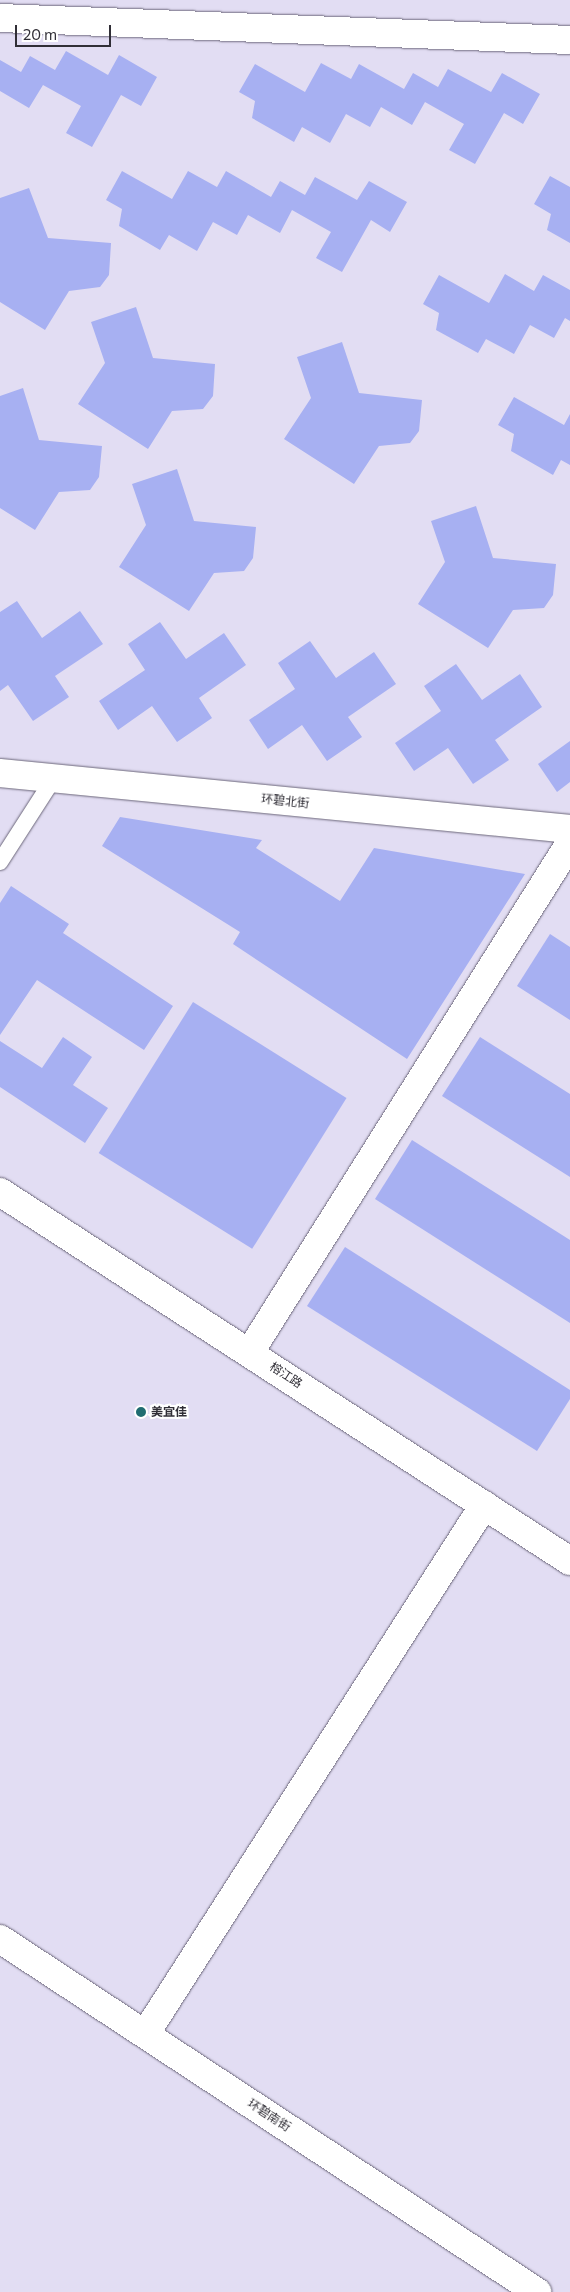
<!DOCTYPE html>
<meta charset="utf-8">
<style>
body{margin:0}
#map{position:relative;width:570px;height:2292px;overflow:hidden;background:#e2ddf3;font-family:Commissioner,"Noto Sans SC",sans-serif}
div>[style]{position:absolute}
.building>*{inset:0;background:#a7b0f2;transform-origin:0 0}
.roads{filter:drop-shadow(0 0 1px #6c677a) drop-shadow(0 0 1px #6c677a)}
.lane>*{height:16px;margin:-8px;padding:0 8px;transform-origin:8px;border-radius:8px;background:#fff}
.street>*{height:28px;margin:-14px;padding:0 14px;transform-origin:14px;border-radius:14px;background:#fff}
.secondary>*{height:28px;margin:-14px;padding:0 14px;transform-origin:14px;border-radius:14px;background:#fff}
.dots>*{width:14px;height:14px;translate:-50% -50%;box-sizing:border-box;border:2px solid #fff;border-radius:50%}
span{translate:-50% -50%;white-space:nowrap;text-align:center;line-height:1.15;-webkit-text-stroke:4px #fff;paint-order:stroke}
.street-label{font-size:12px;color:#302e36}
.poi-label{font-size:12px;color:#302e36;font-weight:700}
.left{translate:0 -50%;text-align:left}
.scale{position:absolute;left:15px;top:25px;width:96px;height:22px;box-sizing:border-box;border:2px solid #302e36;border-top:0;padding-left:6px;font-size:15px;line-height:18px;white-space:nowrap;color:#302e36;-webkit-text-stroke:4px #fff;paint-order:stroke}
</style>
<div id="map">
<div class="building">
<div style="clip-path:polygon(66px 51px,108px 75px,119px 55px,157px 77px,141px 106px,121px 95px,92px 147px,66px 133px,81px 106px,43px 85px,29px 108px,0 91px,0 60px,21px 72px,30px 56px,55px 70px)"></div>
<div style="clip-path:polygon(321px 63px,351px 79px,359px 64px,404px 89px,413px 73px,438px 87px,448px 69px,491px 92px,502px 73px,540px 94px,523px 124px,504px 113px,475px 164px,449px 150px,464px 124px,425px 102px,412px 125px,381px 107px,370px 127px,346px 114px,330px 143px,302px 127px,294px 142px,252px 118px,255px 101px,239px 92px,255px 64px,305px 92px)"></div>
<div style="clip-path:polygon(122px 171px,172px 199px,188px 171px,217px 187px,226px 171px,271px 197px,280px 181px,305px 195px,315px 177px,357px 200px,369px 181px,407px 202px,390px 232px,371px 220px,342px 272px,316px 258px,331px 232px,292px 210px,280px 233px,248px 215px,237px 235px,213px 222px,197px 251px,169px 235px,160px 250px,119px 226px,122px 209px,106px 200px)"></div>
<div style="clip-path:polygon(550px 176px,570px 187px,570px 243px,547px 230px,551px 214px,534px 204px)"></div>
<div style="clip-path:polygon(29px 188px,48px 238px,111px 243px,109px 275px,100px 287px,69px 291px,45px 330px,0 302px,0 198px)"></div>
<div style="clip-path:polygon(505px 274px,534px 291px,543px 275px,570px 290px,570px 321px,565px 318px,554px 338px,530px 325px,514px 354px,486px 339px,478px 353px,436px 330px,439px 313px,423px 304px,439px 275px,489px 303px)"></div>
<div style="clip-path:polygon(136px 307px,153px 358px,215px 364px,213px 396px,203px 409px,172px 411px,148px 449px,78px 404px,105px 363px,91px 322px)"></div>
<div style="clip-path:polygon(342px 342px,359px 393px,422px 400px,419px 431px,410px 443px,379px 446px,354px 484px,284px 439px,311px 398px,297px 357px)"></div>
<div style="clip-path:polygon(23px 388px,39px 440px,102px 446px,99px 477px,90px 490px,59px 492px,35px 530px,0 508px,0 396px)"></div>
<div style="clip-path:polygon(514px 397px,564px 425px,570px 414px,570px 465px,561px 460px,553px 475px,511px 451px,514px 434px,498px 425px)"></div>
<div style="clip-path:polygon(177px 469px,194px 521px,256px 527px,253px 558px,244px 571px,214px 573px,189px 611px,119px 567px,146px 525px,132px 484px)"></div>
<div style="clip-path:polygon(476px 506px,493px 558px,556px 564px,553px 595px,544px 608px,513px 610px,488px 648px,418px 604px,445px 562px,431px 521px)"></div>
<div style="clip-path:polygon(17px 601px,42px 638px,80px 611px,103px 644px,55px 676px,69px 697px,33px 721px,8px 685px,0 691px,0 612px)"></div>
<div style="clip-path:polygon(160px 622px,186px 659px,224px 633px,246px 665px,199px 698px,212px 718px,177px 742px,152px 706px,118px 730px,99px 701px,145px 670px,128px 644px)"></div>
<div style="clip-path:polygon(310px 641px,336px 678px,374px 652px,396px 684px,348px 717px,362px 737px,327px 761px,302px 725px,268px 749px,249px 720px,295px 689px,278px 663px)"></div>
<div style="clip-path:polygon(456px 664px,482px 700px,520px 674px,542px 707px,495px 740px,509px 760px,473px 784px,448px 748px,414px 771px,395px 743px,441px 711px,424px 686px)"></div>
<div style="clip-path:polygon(570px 741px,570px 782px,557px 792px,538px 764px)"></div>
<div style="clip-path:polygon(120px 817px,262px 840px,256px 848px,340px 901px,374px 848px,525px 874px,407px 1059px,233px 944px,240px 932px,102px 846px)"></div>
<div style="clip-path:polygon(11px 886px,69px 924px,63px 933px,173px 1006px,144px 1050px,37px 980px,0 1035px,0 903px)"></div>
<div style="clip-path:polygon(550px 934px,570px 947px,570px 1020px,517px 986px)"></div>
<div style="left:193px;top:1002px;width:181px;height:178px;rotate:32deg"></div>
<div style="clip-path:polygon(63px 1037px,92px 1057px,73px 1085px,108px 1108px,85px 1143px,0 1087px,0 1041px,42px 1068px)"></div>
<div style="clip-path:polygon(480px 1037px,570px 1094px,570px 1177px,442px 1096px)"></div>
<div style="clip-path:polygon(412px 1140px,570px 1240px,570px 1323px,375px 1199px)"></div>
<div style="clip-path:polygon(345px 1247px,570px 1390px,570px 1399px,537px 1451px,307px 1306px)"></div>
</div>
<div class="roads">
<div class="lane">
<div style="left:0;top:862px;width:100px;rotate:-57.3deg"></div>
</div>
<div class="street">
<div style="left:0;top:18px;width:570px;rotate:2.21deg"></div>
<div style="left:0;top:773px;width:573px;rotate:5.61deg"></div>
<div style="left:250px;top:1352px;width:601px;rotate:-57.84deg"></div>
<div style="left:0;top:1939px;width:643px;rotate:33.32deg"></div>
<div style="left:146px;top:2033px;width:627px;rotate:-57.37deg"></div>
</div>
<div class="secondary">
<div style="left:0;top:1192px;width:679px;rotate:32.92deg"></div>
</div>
</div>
<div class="dots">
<div style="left:141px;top:1412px;background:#206c71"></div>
</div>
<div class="street-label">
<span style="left:285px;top:801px;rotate:6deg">环碧北街</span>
<span style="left:286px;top:1375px;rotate:33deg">榕江路</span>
<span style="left:269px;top:2115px;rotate:33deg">环碧南街</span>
</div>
<div class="poi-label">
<span class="left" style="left:151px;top:1412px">美宜佳</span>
</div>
<div class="scale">20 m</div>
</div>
